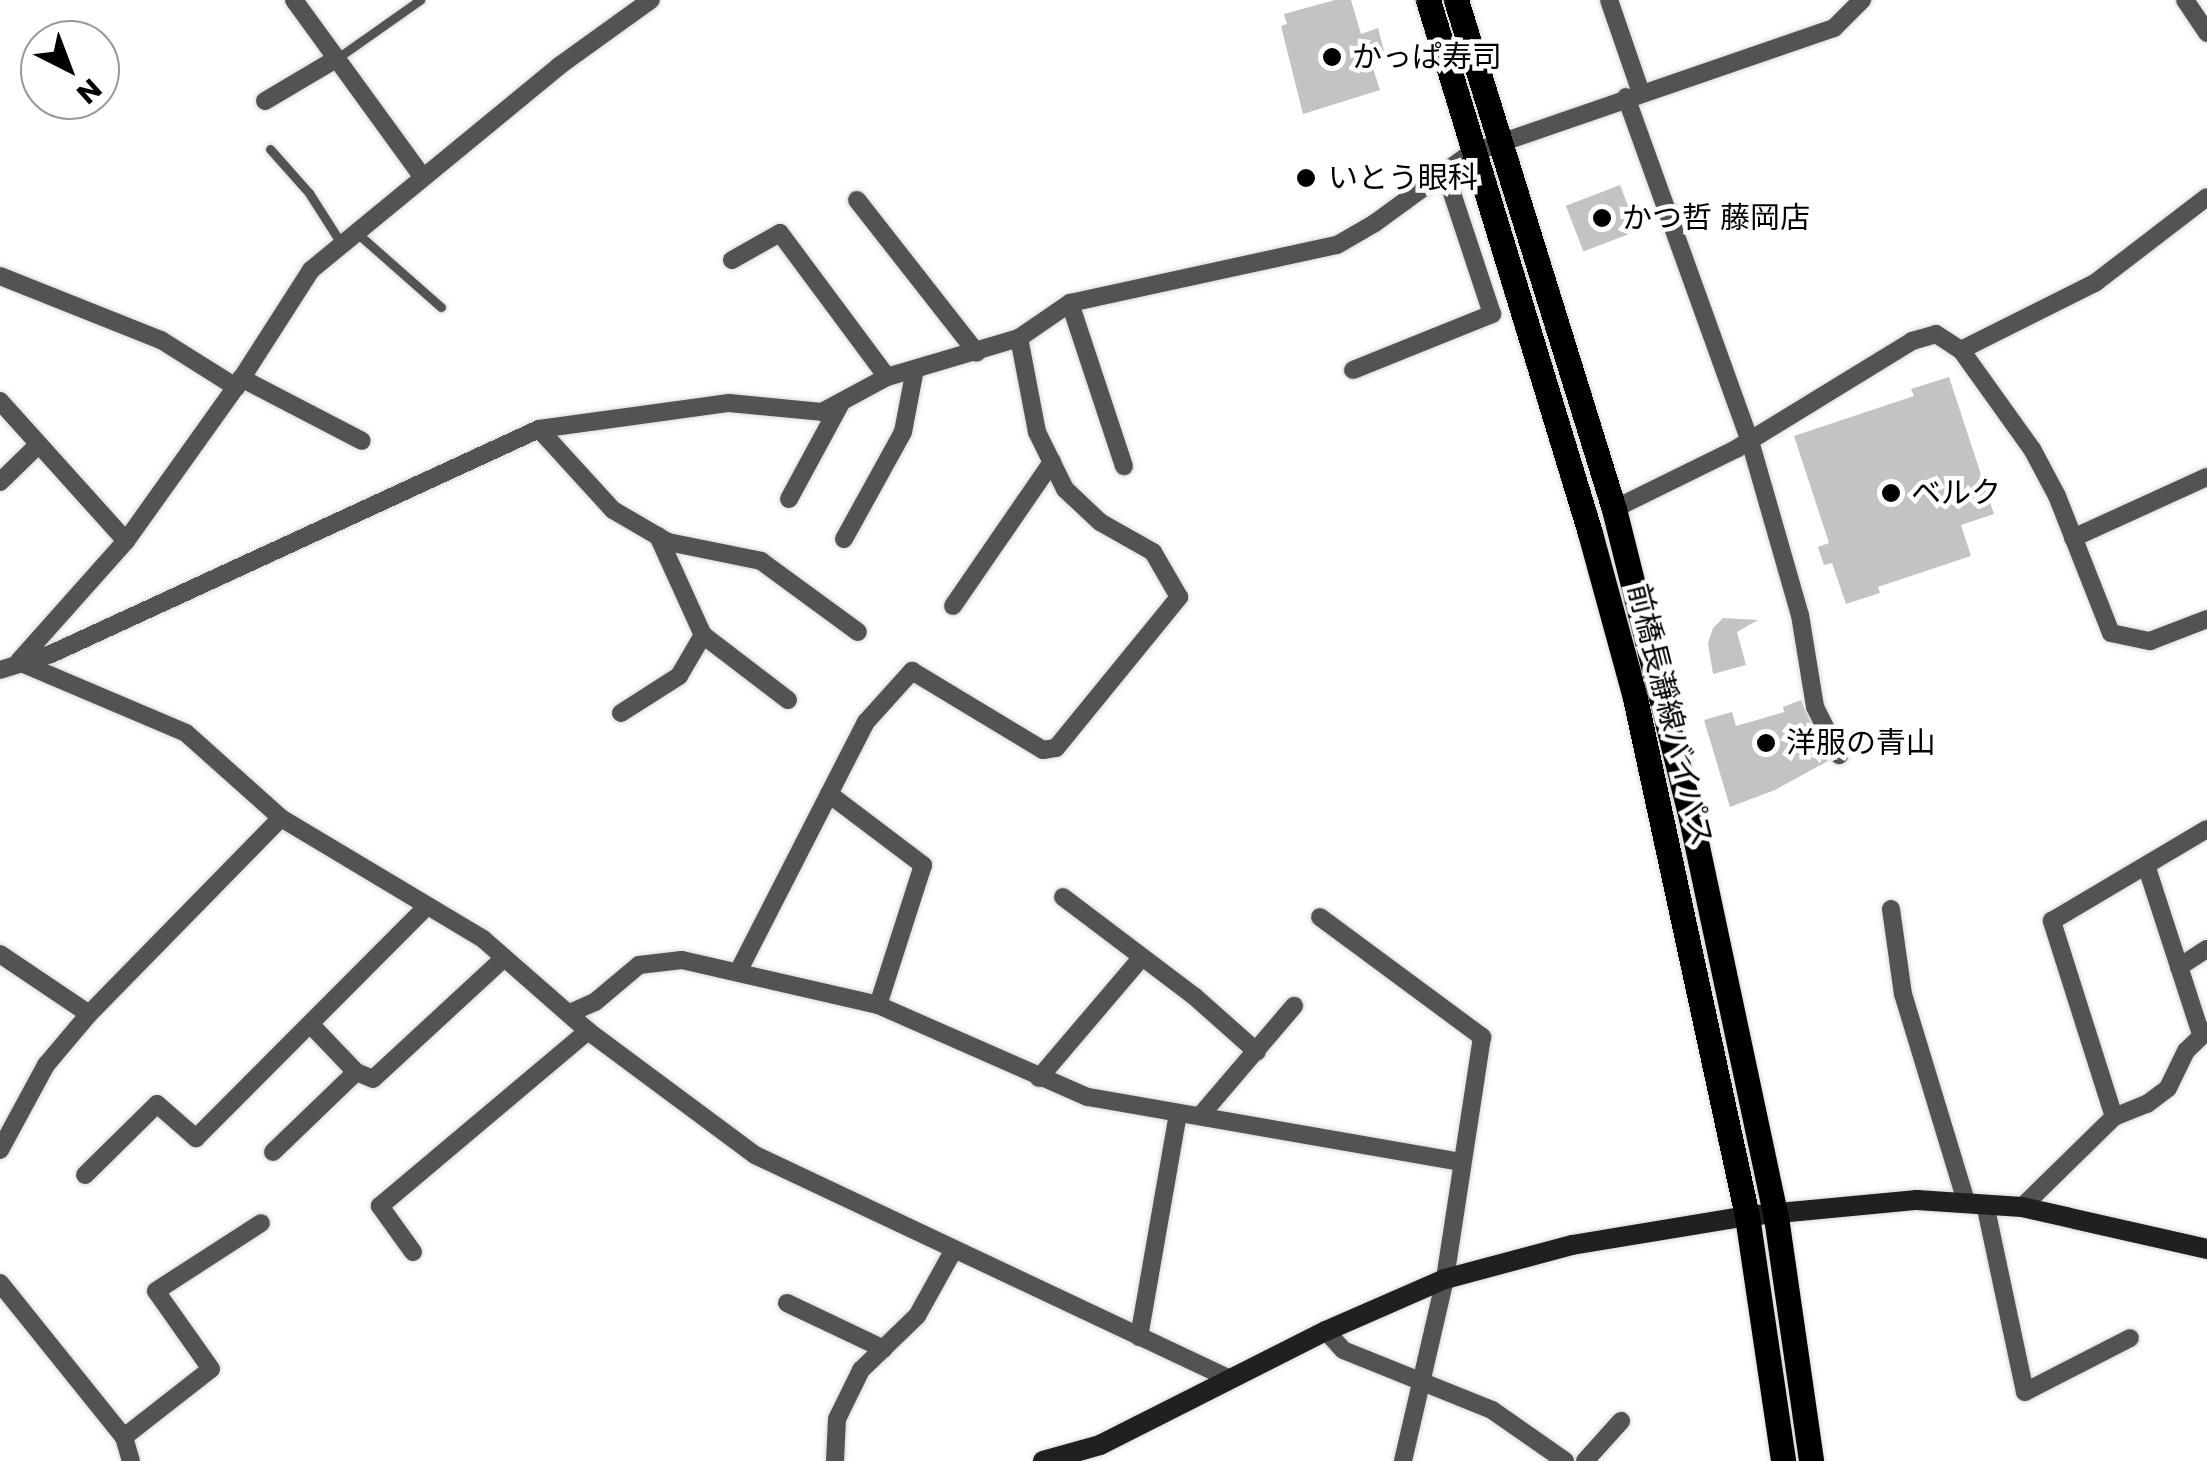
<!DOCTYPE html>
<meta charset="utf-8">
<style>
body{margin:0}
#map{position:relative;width:2207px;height:1461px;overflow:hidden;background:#fff;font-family:Poppins,"Noto Sans JP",sans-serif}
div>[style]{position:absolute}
.building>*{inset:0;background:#c3c3c3;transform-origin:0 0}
.roads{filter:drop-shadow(0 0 2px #dbdbdb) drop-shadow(0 0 2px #dbdbdb)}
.lane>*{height:9px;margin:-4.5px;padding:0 4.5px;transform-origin:4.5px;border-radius:4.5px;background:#535353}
.street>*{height:18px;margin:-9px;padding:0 9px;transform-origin:9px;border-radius:9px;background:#535353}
.secondary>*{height:20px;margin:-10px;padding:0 10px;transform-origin:10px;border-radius:10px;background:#202020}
.primary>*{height:25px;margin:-12.5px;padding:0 12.5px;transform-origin:12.5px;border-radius:12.5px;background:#000}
.dots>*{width:28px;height:28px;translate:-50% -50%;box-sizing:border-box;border:5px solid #fff;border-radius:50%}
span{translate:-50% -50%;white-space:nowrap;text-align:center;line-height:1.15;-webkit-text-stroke:9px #fff;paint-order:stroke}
.poi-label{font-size:30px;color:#000}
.left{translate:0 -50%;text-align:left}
.street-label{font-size:30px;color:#000}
.north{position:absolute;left:20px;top:20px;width:100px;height:100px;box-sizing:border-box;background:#fff;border:2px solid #999;border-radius:50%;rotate:138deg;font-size:28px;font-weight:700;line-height:40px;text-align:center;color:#000}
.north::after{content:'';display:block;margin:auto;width:35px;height:45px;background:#000;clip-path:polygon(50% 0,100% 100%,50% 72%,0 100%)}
</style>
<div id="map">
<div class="building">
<div style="clip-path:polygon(1335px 0,1351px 0,1361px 34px,1378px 28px,1385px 55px,1370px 59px,1380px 90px,1303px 114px,1281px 26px,1287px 24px,1284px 14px)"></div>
<div style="left:1620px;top:185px;width:49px;height:58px;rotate:69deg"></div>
<div style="clip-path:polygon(1949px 377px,1994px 514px,1961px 525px,1971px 556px,1878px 587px,1880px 593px,1846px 604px,1832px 563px,1824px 565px,1818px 547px,1829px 543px,1794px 436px,1914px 396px,1911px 389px)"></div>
<div style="clip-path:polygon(1723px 618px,1758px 620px,1737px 632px,1746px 665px,1713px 674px,1708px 643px,1713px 628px)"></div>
<div style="clip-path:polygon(1801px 700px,1828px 761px,1775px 790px,1730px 807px,1704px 720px,1732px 712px,1736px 726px,1784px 712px,1783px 707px)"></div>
</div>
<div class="roads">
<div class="lane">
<div style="left:336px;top:59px;width:103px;rotate:-35.1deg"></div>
<div style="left:270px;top:149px;width:59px;rotate:48.4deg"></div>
<div style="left:309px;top:193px;width:59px;rotate:57.4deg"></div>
<div style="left:357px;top:233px;width:112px;rotate:41.4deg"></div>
</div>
<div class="street">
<div style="left:294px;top:0;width:218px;rotate:54deg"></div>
<div style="left:1609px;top:0;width:98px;rotate:71deg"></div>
<div style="left:2185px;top:0;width:40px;rotate:56deg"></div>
<div style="left:1626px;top:97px;width:366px;rotate:70.2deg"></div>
<div style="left:1750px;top:441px;width:181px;rotate:74deg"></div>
<div style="left:1800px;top:615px;width:93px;rotate:80.7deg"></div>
<div style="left:1815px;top:707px;width:54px;rotate:63.4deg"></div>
<div style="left:265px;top:101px;width:80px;rotate:-30.7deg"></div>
<div style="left:857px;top:200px;width:194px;rotate:51.9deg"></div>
<div style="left:732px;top:260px;width:55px;rotate:-29.4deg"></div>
<div style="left:780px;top:233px;width:179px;rotate:53.4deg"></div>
<div style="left:0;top:276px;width:173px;rotate:21.7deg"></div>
<div style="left:161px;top:340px;width:89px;rotate:32.1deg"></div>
<div style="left:1070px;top:303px;width:172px;rotate:71.7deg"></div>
<div style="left:1961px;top:350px;width:150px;rotate:-26.6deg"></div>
<div style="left:2095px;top:283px;width:141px;rotate:-37.5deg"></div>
<div style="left:1353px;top:370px;width:150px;rotate:-21.9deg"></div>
<div style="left:1492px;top:314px;width:150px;rotate:-108.3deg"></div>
<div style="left:241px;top:378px;width:136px;rotate:27.5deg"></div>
<div style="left:0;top:401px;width:188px;rotate:48deg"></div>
<div style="left:539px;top:429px;width:110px;rotate:47.6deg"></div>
<div style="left:613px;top:510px;width:64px;rotate:30.2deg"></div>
<div style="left:668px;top:542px;width:95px;rotate:11.5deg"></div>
<div style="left:761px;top:561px;width:120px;rotate:36.2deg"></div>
<div style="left:0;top:482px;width:53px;rotate:-44.2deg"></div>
<div style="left:789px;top:499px;width:109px;rotate:-61.6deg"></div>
<div style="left:1614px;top:509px;width:136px;rotate:-26.2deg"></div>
<div style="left:1736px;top:449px;width:206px;rotate:-31.5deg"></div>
<div style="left:1912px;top:341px;width:25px;rotate:-16deg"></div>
<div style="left:1936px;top:334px;width:30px;rotate:33deg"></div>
<div style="left:1961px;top:350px;width:122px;rotate:54.4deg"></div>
<div style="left:2032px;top:449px;width:53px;rotate:62deg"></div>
<div style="left:2057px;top:496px;width:147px;rotate:68.5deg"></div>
<div style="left:2111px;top:633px;width:40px;rotate:12deg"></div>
<div style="left:2150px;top:641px;width:61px;rotate:-21.1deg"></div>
<div style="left:658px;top:536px;width:109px;rotate:65.6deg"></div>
<div style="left:703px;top:635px;width:107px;rotate:37.4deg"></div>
<div style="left:2073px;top:538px;width:147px;rotate:-24.5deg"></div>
<div style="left:844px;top:539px;width:122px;rotate:-61.1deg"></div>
<div style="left:903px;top:432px;width:64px;rotate:-79.2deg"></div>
<div style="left:953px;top:606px;width:175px;rotate:-55.5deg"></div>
<div style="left:19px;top:661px;width:161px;rotate:-48.3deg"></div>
<div style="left:126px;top:541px;width:189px;rotate:-54.5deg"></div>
<div style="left:236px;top:387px;width:139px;rotate:-57.3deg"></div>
<div style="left:311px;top:270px;width:321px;rotate:-39.4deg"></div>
<div style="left:559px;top:66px;width:113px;rotate:-35.7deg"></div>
<div style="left:19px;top:662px;width:181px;rotate:23deg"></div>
<div style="left:186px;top:733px;width:127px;rotate:41.8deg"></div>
<div style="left:281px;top:818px;width:235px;rotate:30.9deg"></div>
<div style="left:483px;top:939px;width:140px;rotate:41.2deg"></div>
<div style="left:588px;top:1031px;width:208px;rotate:36.6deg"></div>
<div style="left:755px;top:1155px;width:525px;rotate:25.25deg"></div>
<div style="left:0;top:670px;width:53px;rotate:-17.4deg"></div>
<div style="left:51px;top:654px;width:537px;rotate:-24.75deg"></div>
<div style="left:539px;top:429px;width:192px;rotate:-7.8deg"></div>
<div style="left:729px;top:403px;width:93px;rotate:5.5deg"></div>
<div style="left:822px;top:412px;width:74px;rotate:-28.3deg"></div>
<div style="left:887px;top:377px;width:138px;rotate:-16.5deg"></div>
<div style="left:1019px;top:338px;width:62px;rotate:-34.5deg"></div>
<div style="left:1070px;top:303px;width:273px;rotate:-12.3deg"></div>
<div style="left:1337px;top:245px;width:44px;rotate:-30.1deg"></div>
<div style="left:1375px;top:223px;width:119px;rotate:-36.1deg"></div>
<div style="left:1471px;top:153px;width:384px;rotate:-19deg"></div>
<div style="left:1834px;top:28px;width:40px;rotate:-45deg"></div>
<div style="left:621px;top:713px;width:69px;rotate:-32.5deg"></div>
<div style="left:679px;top:676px;width:48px;rotate:-59.7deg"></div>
<div style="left:829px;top:794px;width:118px;rotate:37.1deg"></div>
<div style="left:923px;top:865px;width:147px;rotate:107.8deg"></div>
<div style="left:2147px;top:868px;width:175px;rotate:72deg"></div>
<div style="left:1063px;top:897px;width:164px;rotate:37.1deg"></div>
<div style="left:1194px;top:996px;width:84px;rotate:41.6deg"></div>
<div style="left:1891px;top:909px;width:86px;rotate:82deg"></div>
<div style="left:1903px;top:994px;width:217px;rotate:73.1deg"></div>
<div style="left:1320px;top:917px;width:202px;rotate:36.5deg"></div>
<div style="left:1482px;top:1037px;width:245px;rotate:98.7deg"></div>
<div style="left:1445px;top:1279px;width:187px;rotate:103deg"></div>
<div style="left:0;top:954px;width:107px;rotate:34deg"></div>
<div style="left:2179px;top:967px;width:33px;rotate:-33deg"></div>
<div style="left:739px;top:970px;width:279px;rotate:-62.9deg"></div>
<div style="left:866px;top:722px;width:69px;rotate:-48deg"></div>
<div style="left:912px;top:671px;width:153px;rotate:31.1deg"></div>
<div style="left:1043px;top:750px;width:13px;rotate:-9deg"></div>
<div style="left:1056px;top:748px;width:195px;rotate:-50.8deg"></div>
<div style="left:1179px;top:597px;width:52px;rotate:-120deg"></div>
<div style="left:1153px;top:552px;width:61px;rotate:-150.5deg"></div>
<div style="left:1100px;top:522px;width:48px;rotate:-136.7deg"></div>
<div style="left:1065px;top:489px;width:64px;rotate:-116.2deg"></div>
<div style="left:1037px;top:432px;width:96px;rotate:-100.8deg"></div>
<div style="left:570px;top:1013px;width:27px;rotate:-24deg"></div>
<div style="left:595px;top:1002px;width:57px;rotate:-40.1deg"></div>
<div style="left:639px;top:965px;width:43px;rotate:-6.6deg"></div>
<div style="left:682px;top:960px;width:201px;rotate:12.9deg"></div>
<div style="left:878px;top:1005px;width:229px;rotate:23.7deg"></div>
<div style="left:1088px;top:1097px;width:379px;rotate:9.9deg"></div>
<div style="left:312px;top:1026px;width:64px;rotate:46.3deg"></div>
<div style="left:356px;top:1072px;width:18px;rotate:22deg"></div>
<div style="left:373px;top:1079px;width:177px;rotate:-42.7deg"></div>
<div style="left:1039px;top:1078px;width:157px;rotate:-49.6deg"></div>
<div style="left:1200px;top:1116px;width:145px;rotate:-49.5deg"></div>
<div style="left:2114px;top:1117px;width:206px;rotate:-107.6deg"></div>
<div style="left:2052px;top:921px;width:180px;rotate:-30.7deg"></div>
<div style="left:0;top:1150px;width:97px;rotate:-61.6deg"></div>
<div style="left:46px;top:1065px;width:67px;rotate:-49.9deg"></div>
<div style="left:89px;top:1014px;width:274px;rotate:-45.6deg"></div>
<div style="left:273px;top:1152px;width:115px;rotate:-43.9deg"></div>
<div style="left:85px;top:1175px;width:101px;rotate:-44.6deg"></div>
<div style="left:157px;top:1104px;width:52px;rotate:41.1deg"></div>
<div style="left:196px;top:1138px;width:327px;rotate:-45.1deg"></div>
<div style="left:1985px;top:1204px;width:192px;rotate:78deg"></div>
<div style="left:2025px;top:1392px;width:118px;rotate:-27.2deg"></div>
<div style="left:2022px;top:1207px;width:129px;rotate:-44.4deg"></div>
<div style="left:2114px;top:1117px;width:35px;rotate:-22deg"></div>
<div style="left:2147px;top:1104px;width:26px;rotate:-37deg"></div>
<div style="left:2168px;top:1088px;width:41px;rotate:-64.1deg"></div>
<div style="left:2186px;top:1051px;width:29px;rotate:-44deg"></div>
<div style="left:413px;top:1252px;width:57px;rotate:-125.7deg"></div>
<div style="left:380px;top:1206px;width:272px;rotate:-40.1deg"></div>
<div style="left:0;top:1283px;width:198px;rotate:51.2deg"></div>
<div style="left:124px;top:1437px;width:25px;rotate:74deg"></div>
<div style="left:787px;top:1303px;width:107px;rotate:25.4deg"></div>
<div style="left:1326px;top:1331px;width:25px;rotate:48deg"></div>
<div style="left:1343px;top:1350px;width:161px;rotate:21.9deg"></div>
<div style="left:1492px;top:1410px;width:89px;rotate:34.9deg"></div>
<div style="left:1139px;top:1337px;width:227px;rotate:-80.1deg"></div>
<div style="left:124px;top:1437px;width:110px;rotate:-38deg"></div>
<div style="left:211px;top:1369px;width:95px;rotate:-125.2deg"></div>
<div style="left:156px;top:1291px;width:125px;rotate:-32.9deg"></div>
<div style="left:835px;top:1461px;width:42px;rotate:-87.3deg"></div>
<div style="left:837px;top:1419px;width:55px;rotate:-63.9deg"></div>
<div style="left:861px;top:1370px;width:78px;rotate:-44deg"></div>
<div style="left:917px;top:1316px;width:74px;rotate:-61deg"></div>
<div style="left:1585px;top:1461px;width:54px;rotate:-48deg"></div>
</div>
<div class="secondary">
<div style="left:1043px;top:1461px;width:59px;rotate:-15.7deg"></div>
<div style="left:1100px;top:1445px;width:253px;rotate:-26.8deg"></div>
<div style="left:1326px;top:1331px;width:130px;rotate:-23.6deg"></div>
<div style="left:1445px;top:1279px;width:131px;rotate:-15deg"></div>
<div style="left:1572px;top:1245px;width:177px;rotate:-9.4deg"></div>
<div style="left:1747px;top:1216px;width:171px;rotate:-5.4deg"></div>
<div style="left:1917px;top:1200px;width:105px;rotate:3.8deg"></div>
<div style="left:2022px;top:1207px;width:190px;rotate:12.8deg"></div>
</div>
<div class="primary">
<div style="left:1428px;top:0;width:557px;rotate:73.09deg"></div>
<div style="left:1590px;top:533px;width:171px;rotate:74.7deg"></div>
<div style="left:1635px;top:698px;width:530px;rotate:77.8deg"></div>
<div style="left:1747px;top:1216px;width:248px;rotate:81.6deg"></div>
<div style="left:1456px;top:0;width:533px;rotate:72.76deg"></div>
<div style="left:1614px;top:509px;width:318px;rotate:76deg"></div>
<div style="left:1691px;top:818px;width:408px;rotate:78deg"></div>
<div style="left:1776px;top:1217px;width:246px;rotate:81.8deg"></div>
</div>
</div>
<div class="dots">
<div style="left:1332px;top:57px;background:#000"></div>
<div style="left:1306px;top:178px;background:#000"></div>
<div style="left:1602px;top:218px;background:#000"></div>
<div style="left:1891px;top:493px;background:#000"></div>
<div style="left:1766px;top:743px;background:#000"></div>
</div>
<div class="poi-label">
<span class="left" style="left:1352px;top:57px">かっぱ寿司</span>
<span class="left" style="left:1328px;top:178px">いとう眼科</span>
<span class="left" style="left:1622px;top:218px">かつ哲 藤岡店</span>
<span class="left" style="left:1911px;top:493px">ベルク</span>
<span class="left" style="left:1786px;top:743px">洋服の青山</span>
</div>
<div class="street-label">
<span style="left:1670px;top:715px;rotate:76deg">前橋長瀞線バイパス</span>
</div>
<div class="north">N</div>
</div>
